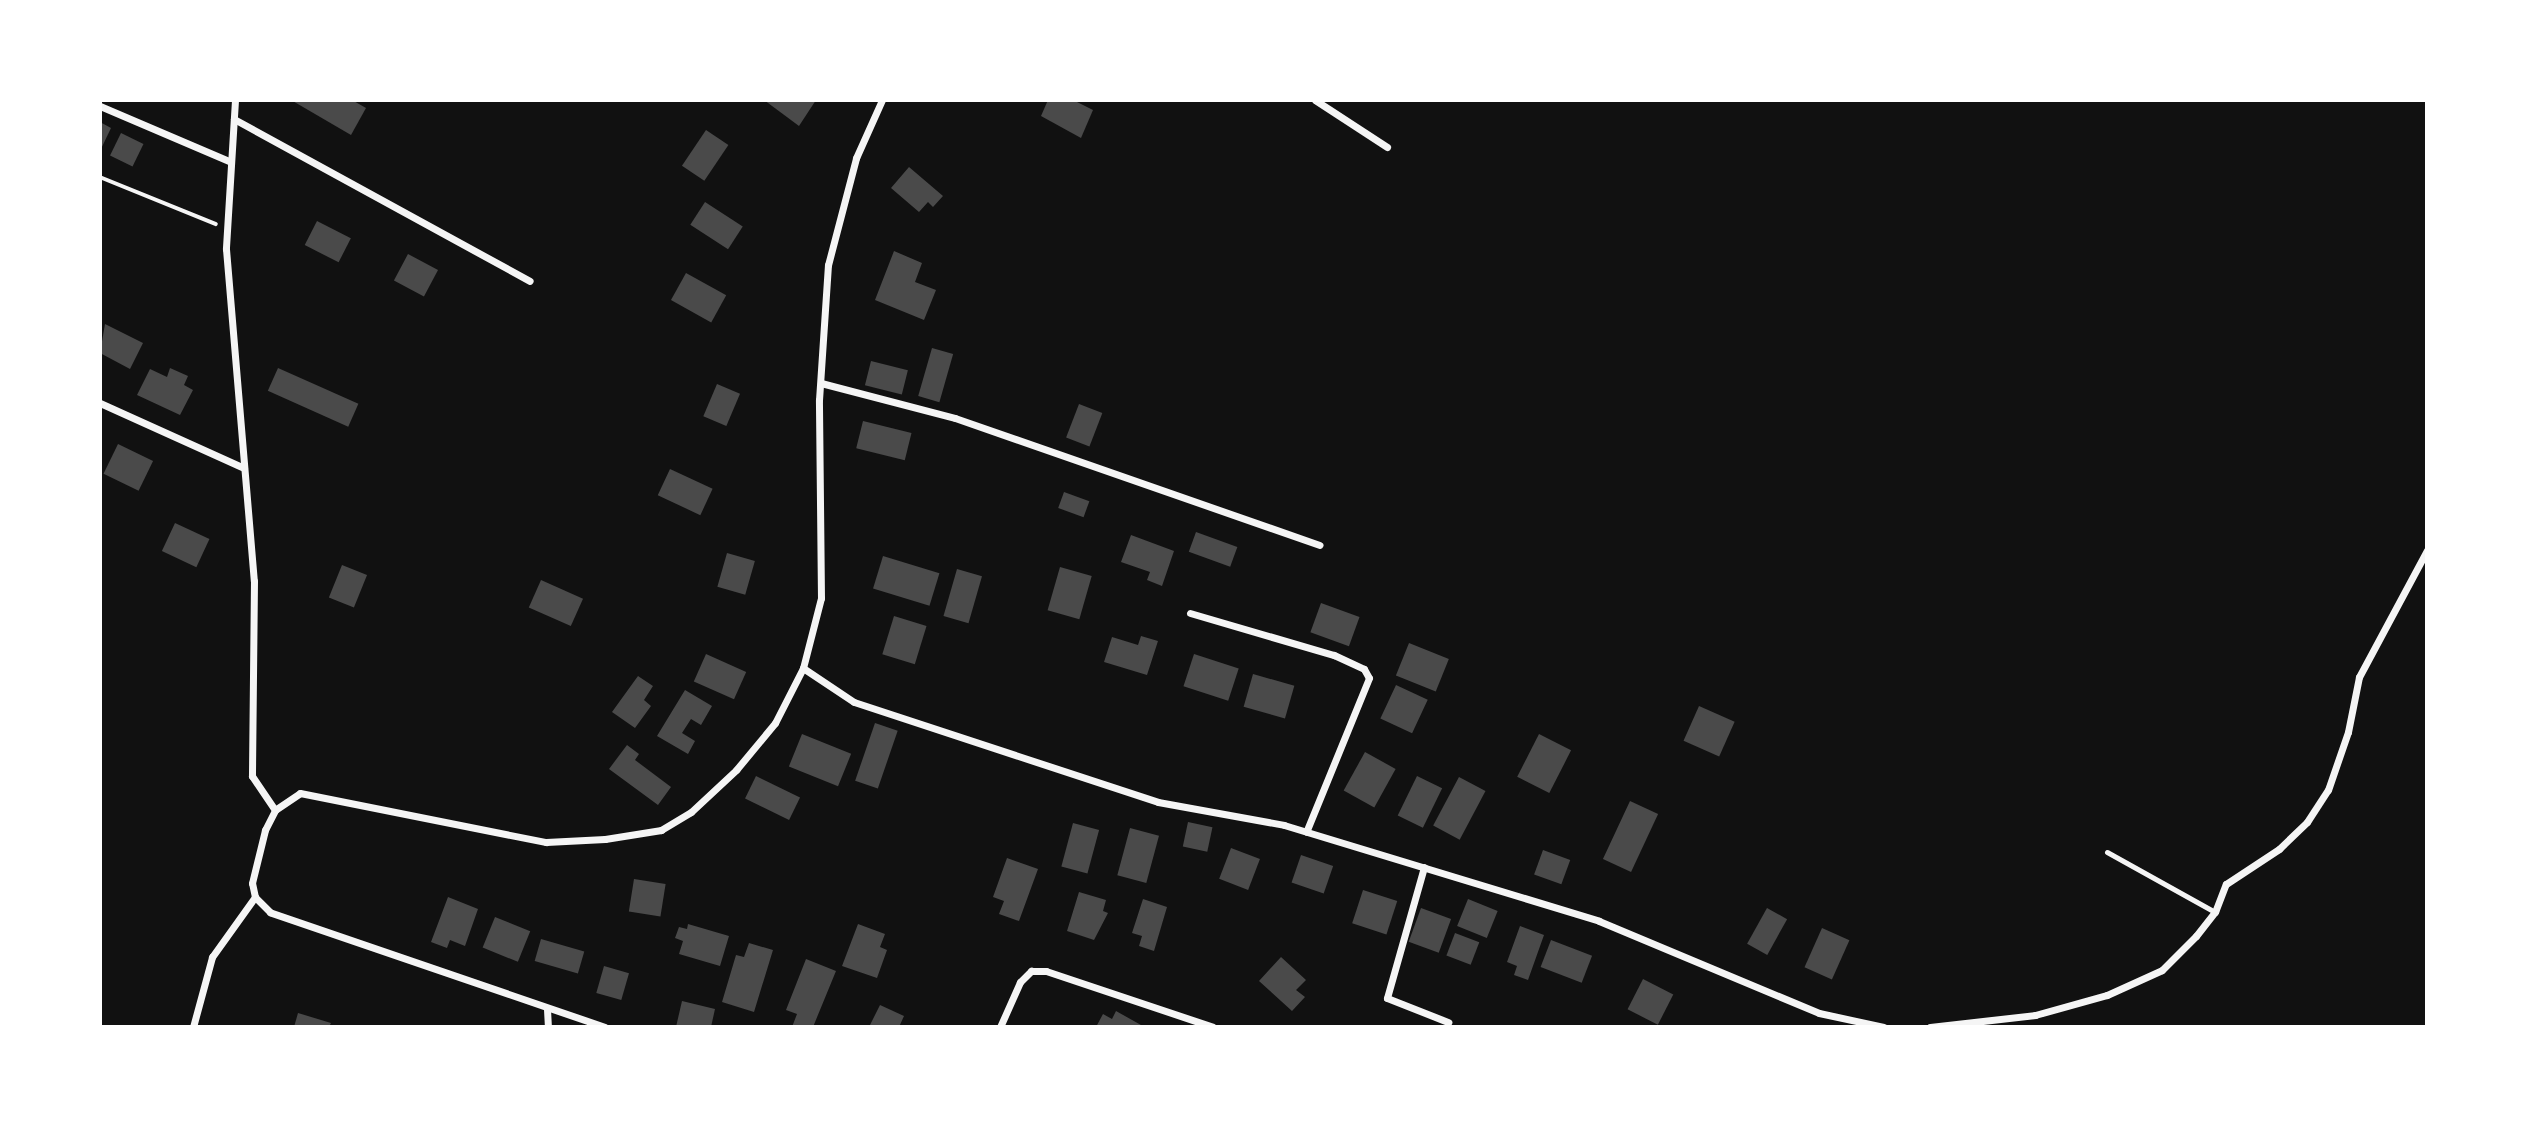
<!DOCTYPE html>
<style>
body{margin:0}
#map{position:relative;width:2527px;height:1127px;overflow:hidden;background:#111;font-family:"DejaVu Sans",sans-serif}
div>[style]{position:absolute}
.building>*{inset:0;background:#4a4a4a;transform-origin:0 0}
.path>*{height:3.5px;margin:-1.75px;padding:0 1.75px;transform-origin:1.75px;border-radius:1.75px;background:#f5f5f5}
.service>*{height:5px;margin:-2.5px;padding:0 2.5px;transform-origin:2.5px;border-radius:2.5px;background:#f5f5f5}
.minor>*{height:7px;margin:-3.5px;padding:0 3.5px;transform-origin:3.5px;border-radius:3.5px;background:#f5f5f5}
span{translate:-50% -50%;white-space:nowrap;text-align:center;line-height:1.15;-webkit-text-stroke:5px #fff;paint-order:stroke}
.frame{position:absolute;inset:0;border:102px solid #fff;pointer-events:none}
</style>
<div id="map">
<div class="building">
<div style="clip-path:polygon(291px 100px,352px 100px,366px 108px,351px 135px)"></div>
<div style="clip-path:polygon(764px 100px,816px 100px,799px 126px)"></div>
<div style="clip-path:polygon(1048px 100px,1073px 100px,1093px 110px,1081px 138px,1041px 116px)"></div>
<div style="clip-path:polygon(100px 122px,111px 128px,100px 151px)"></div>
<div style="left:706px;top:130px;width:27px;height:43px;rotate:34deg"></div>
<div style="left:121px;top:133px;width:25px;height:25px;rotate:26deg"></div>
<div style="clip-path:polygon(909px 167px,943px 196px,933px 207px,928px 202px,919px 212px,891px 188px)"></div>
<div style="left:705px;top:202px;width:45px;height:27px;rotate:33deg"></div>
<div style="left:317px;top:221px;width:38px;height:27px;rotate:27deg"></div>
<div style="clip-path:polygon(894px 251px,922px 263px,915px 282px,936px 290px,924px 320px,875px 300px)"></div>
<div style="left:408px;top:254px;width:34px;height:30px;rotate:28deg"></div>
<div style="left:686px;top:273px;width:46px;height:31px;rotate:29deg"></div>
<div style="clip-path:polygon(105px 324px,143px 343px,130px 369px,100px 353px)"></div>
<div style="left:932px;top:348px;width:22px;height:50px;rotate:16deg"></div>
<div style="left:871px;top:361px;width:38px;height:25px;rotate:14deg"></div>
<div style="clip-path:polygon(170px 368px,188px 376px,184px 385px,193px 390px,180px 415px,137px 395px,150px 369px,167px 377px)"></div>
<div style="left:278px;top:368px;width:88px;height:25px;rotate:24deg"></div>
<div style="left:717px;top:384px;width:25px;height:35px;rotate:23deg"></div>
<div style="left:1079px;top:404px;width:25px;height:36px;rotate:21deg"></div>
<div style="left:863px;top:421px;width:50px;height:28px;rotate:14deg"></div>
<div style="left:118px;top:444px;width:39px;height:33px;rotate:26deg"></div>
<div style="left:670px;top:469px;width:47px;height:29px;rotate:25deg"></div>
<div style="left:1064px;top:492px;width:27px;height:17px;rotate:20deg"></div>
<div style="left:175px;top:523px;width:38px;height:31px;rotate:25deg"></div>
<div style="left:1196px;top:532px;width:44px;height:21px;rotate:20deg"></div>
<div style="clip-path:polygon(1131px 535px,1174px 551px,1162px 586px,1147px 580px,1150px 572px,1121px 562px)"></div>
<div style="left:727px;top:553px;width:29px;height:35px;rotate:16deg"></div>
<div style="left:883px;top:556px;width:59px;height:34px;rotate:17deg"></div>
<div style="left:342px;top:565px;width:27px;height:35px;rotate:22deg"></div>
<div style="left:1060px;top:567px;width:33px;height:45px;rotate:16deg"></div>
<div style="left:957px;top:569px;width:26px;height:49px;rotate:16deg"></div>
<div style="left:541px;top:580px;width:46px;height:30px;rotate:24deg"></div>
<div style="left:1321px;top:603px;width:41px;height:31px;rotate:20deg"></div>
<div style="left:894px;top:616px;width:34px;height:40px;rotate:17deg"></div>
<div style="clip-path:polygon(1141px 636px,1158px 641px,1147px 675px,1104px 662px,1112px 637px,1138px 645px)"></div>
<div style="left:1409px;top:643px;width:43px;height:35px;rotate:22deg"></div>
<div style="left:706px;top:654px;width:44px;height:30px;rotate:24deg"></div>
<div style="left:1194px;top:654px;width:47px;height:34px;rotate:18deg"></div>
<div style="left:1253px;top:674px;width:43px;height:34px;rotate:16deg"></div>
<div style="clip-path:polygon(638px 676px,653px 686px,644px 700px,651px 706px,635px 728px,612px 712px)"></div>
<div style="left:1396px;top:685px;width:35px;height:37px;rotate:25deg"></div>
<div style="clip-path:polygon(685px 690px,712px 706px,701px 725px,691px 719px,682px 733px,695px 741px,688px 754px,657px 736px)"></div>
<div style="left:1699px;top:706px;width:39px;height:38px;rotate:24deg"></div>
<div style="left:875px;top:723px;width:24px;height:61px;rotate:19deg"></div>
<div style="left:802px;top:734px;width:53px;height:35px;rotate:22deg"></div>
<div style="left:1539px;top:734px;width:36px;height:48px;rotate:27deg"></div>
<div style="clip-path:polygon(627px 745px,639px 754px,635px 760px,671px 787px,658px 805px,609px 769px)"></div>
<div style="left:1365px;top:752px;width:35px;height:44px;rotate:29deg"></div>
<div style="left:756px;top:776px;width:49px;height:25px;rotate:26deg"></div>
<div style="left:1417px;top:776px;width:28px;height:44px;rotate:26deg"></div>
<div style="left:1459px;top:777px;width:30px;height:55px;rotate:28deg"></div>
<div style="left:1630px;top:801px;width:31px;height:64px;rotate:25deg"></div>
<div style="left:1188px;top:822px;width:25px;height:25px;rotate:12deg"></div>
<div style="left:1073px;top:823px;width:27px;height:45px;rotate:15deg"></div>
<div style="left:1130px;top:828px;width:30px;height:49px;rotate:15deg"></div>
<div style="left:1231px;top:848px;width:31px;height:33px;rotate:21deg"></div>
<div style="left:1543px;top:850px;width:29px;height:26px;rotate:20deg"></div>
<div style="left:1301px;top:855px;width:34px;height:29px;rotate:19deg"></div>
<div style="clip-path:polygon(1007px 858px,1038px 869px,1019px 921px,999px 914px,1004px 901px,993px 897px)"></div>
<div style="left:634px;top:879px;width:32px;height:33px;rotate:9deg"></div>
<div style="left:1363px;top:890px;width:36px;height:35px;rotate:18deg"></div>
<div style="clip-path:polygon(1079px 892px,1106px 900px,1103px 911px,1108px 913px,1094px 940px,1067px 931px)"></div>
<div style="clip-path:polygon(448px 897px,478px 909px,465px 946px,450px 940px,447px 948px,431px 942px)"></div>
<div style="clip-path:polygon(1143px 899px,1167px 907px,1154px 951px,1139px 946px,1142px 936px,1132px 933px)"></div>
<div style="left:1468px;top:899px;width:32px;height:29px;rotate:22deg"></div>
<div style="left:1421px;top:908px;width:32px;height:36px;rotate:20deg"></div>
<div style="left:1767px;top:908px;width:23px;height:41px;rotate:29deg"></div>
<div style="left:495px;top:917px;width:38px;height:33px;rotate:22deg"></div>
<div style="clip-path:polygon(688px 924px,729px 936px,720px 966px,679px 954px,683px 941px,675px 938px,679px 927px,687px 929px)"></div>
<div style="clip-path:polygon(858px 924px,885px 934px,880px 947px,887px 950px,877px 978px,842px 966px)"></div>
<div style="clip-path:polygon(1520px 926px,1544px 935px,1528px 980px,1514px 975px,1517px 966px,1507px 962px)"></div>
<div style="left:1822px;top:928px;width:30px;height:43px;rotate:24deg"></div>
<div style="left:1455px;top:933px;width:26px;height:24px;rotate:21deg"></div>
<div style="left:541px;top:939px;width:45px;height:23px;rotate:16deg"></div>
<div style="left:1551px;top:940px;width:44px;height:29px;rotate:21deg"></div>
<div style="clip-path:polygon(749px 943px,773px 950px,754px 1012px,722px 1002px,736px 955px,744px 957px)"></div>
<div style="clip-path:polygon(1281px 957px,1306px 980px,1296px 990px,1305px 997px,1292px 1011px,1259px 981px)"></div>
<div style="clip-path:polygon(806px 959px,836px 971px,813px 1027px,792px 1027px,797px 1014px,786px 1010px)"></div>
<div style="left:604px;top:966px;width:26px;height:28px;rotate:16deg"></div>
<div style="left:1643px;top:979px;width:34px;height:34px;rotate:27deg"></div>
<div style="clip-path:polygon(682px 1001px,715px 1009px,711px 1027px,676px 1027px)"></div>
<div style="clip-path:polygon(880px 1005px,904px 1016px,899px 1027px,869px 1027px)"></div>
<div style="clip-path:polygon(1116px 1011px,1141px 1025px,1140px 1027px,1096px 1027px,1103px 1014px,1112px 1019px)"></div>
<div style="clip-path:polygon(298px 1013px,331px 1023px,329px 1027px,294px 1027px)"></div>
</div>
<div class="path">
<div style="left:100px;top:177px;width:125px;rotate:22.1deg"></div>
</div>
<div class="service">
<div style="left:2107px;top:852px;width:124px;rotate:29.1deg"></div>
</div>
<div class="minor">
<div style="left:235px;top:100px;width:149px;rotate:93.5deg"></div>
<div style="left:226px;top:249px;width:333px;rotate:85.2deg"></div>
<div style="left:254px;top:581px;width:195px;rotate:90.6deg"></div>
<div style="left:252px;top:776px;width:41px;rotate:55.9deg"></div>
<div style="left:1315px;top:100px;width:86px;rotate:33.1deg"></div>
<div style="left:100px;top:106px;width:142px;rotate:23.1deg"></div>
<div style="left:234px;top:119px;width:337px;rotate:28.7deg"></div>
<div style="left:821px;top:383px;width:138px;rotate:14.6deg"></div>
<div style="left:955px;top:418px;width:386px;rotate:19.2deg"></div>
<div style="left:100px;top:403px;width:158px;rotate:24.3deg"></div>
<div style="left:1190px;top:613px;width:150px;rotate:16.3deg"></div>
<div style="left:1334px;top:655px;width:33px;rotate:25deg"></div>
<div style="left:1364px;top:669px;width:10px;rotate:61deg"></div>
<div style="left:1369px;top:678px;width:166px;rotate:112.2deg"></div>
<div style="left:803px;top:668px;width:61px;rotate:33.7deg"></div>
<div style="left:854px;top:702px;width:320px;rotate:18.2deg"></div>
<div style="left:1158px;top:802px;width:128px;rotate:10.3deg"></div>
<div style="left:1284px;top:825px;width:329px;rotate:16.9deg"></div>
<div style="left:1599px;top:921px;width:238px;rotate:22.7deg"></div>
<div style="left:1819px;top:1013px;width:66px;rotate:12.2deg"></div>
<div style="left:1424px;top:867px;width:136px;rotate:105.8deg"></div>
<div style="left:1387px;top:998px;width:66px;rotate:21.5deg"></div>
<div style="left:547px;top:1009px;width:18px;rotate:87deg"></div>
<div style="left:193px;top:1027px;width:73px;rotate:-74.8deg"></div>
<div style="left:212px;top:957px;width:74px;rotate:-54.4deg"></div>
<div style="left:605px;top:1027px;width:354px;rotate:-161.1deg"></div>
<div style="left:270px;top:912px;width:21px;rotate:-135deg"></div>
<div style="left:255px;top:897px;width:14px;rotate:-102deg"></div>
<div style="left:252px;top:883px;width:55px;rotate:-76.2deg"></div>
<div style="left:265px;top:830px;width:22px;rotate:-63deg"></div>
<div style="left:275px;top:810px;width:30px;rotate:-34deg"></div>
<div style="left:300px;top:793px;width:251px;rotate:11.3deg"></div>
<div style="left:546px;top:842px;width:59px;rotate:-2.9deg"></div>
<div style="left:605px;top:839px;width:57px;rotate:-9.1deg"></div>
<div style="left:661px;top:830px;width:35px;rotate:-31deg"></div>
<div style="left:691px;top:812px;width:62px;rotate:-43deg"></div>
<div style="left:736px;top:770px;width:61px;rotate:-50.3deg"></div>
<div style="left:775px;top:723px;width:62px;rotate:-63deg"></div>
<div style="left:803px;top:668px;width:72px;rotate:-75.6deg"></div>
<div style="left:821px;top:598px;width:198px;rotate:-90.6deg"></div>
<div style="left:819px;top:400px;width:135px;rotate:-86.2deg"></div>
<div style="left:828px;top:265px;width:111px;rotate:-75.3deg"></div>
<div style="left:856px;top:158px;width:64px;rotate:-65.9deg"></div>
<div style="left:1000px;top:1027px;width:49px;rotate:-66deg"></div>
<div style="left:1020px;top:982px;width:16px;rotate:-45deg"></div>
<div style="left:1031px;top:971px;width:15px"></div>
<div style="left:1046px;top:971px;width:176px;rotate:18.5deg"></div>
<div style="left:1930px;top:1027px;width:106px;rotate:-6.5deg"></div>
<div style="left:2035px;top:1015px;width:75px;rotate:-15.5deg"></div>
<div style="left:2107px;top:995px;width:60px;rotate:-24.4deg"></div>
<div style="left:2162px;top:970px;width:48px;rotate:-45deg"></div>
<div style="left:2196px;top:936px;width:31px;rotate:-52deg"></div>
<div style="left:2215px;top:912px;width:30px;rotate:-69deg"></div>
<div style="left:2226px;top:884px;width:64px;rotate:-33.4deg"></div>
<div style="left:2279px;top:849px;width:39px;rotate:-44deg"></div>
<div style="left:2307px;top:822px;width:38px;rotate:-57deg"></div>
<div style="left:2328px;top:790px;width:61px;rotate:-71deg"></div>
<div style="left:2348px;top:732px;width:56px;rotate:-78.7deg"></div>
<div style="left:2359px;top:677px;width:144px;rotate:-61.8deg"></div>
</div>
<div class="frame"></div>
</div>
